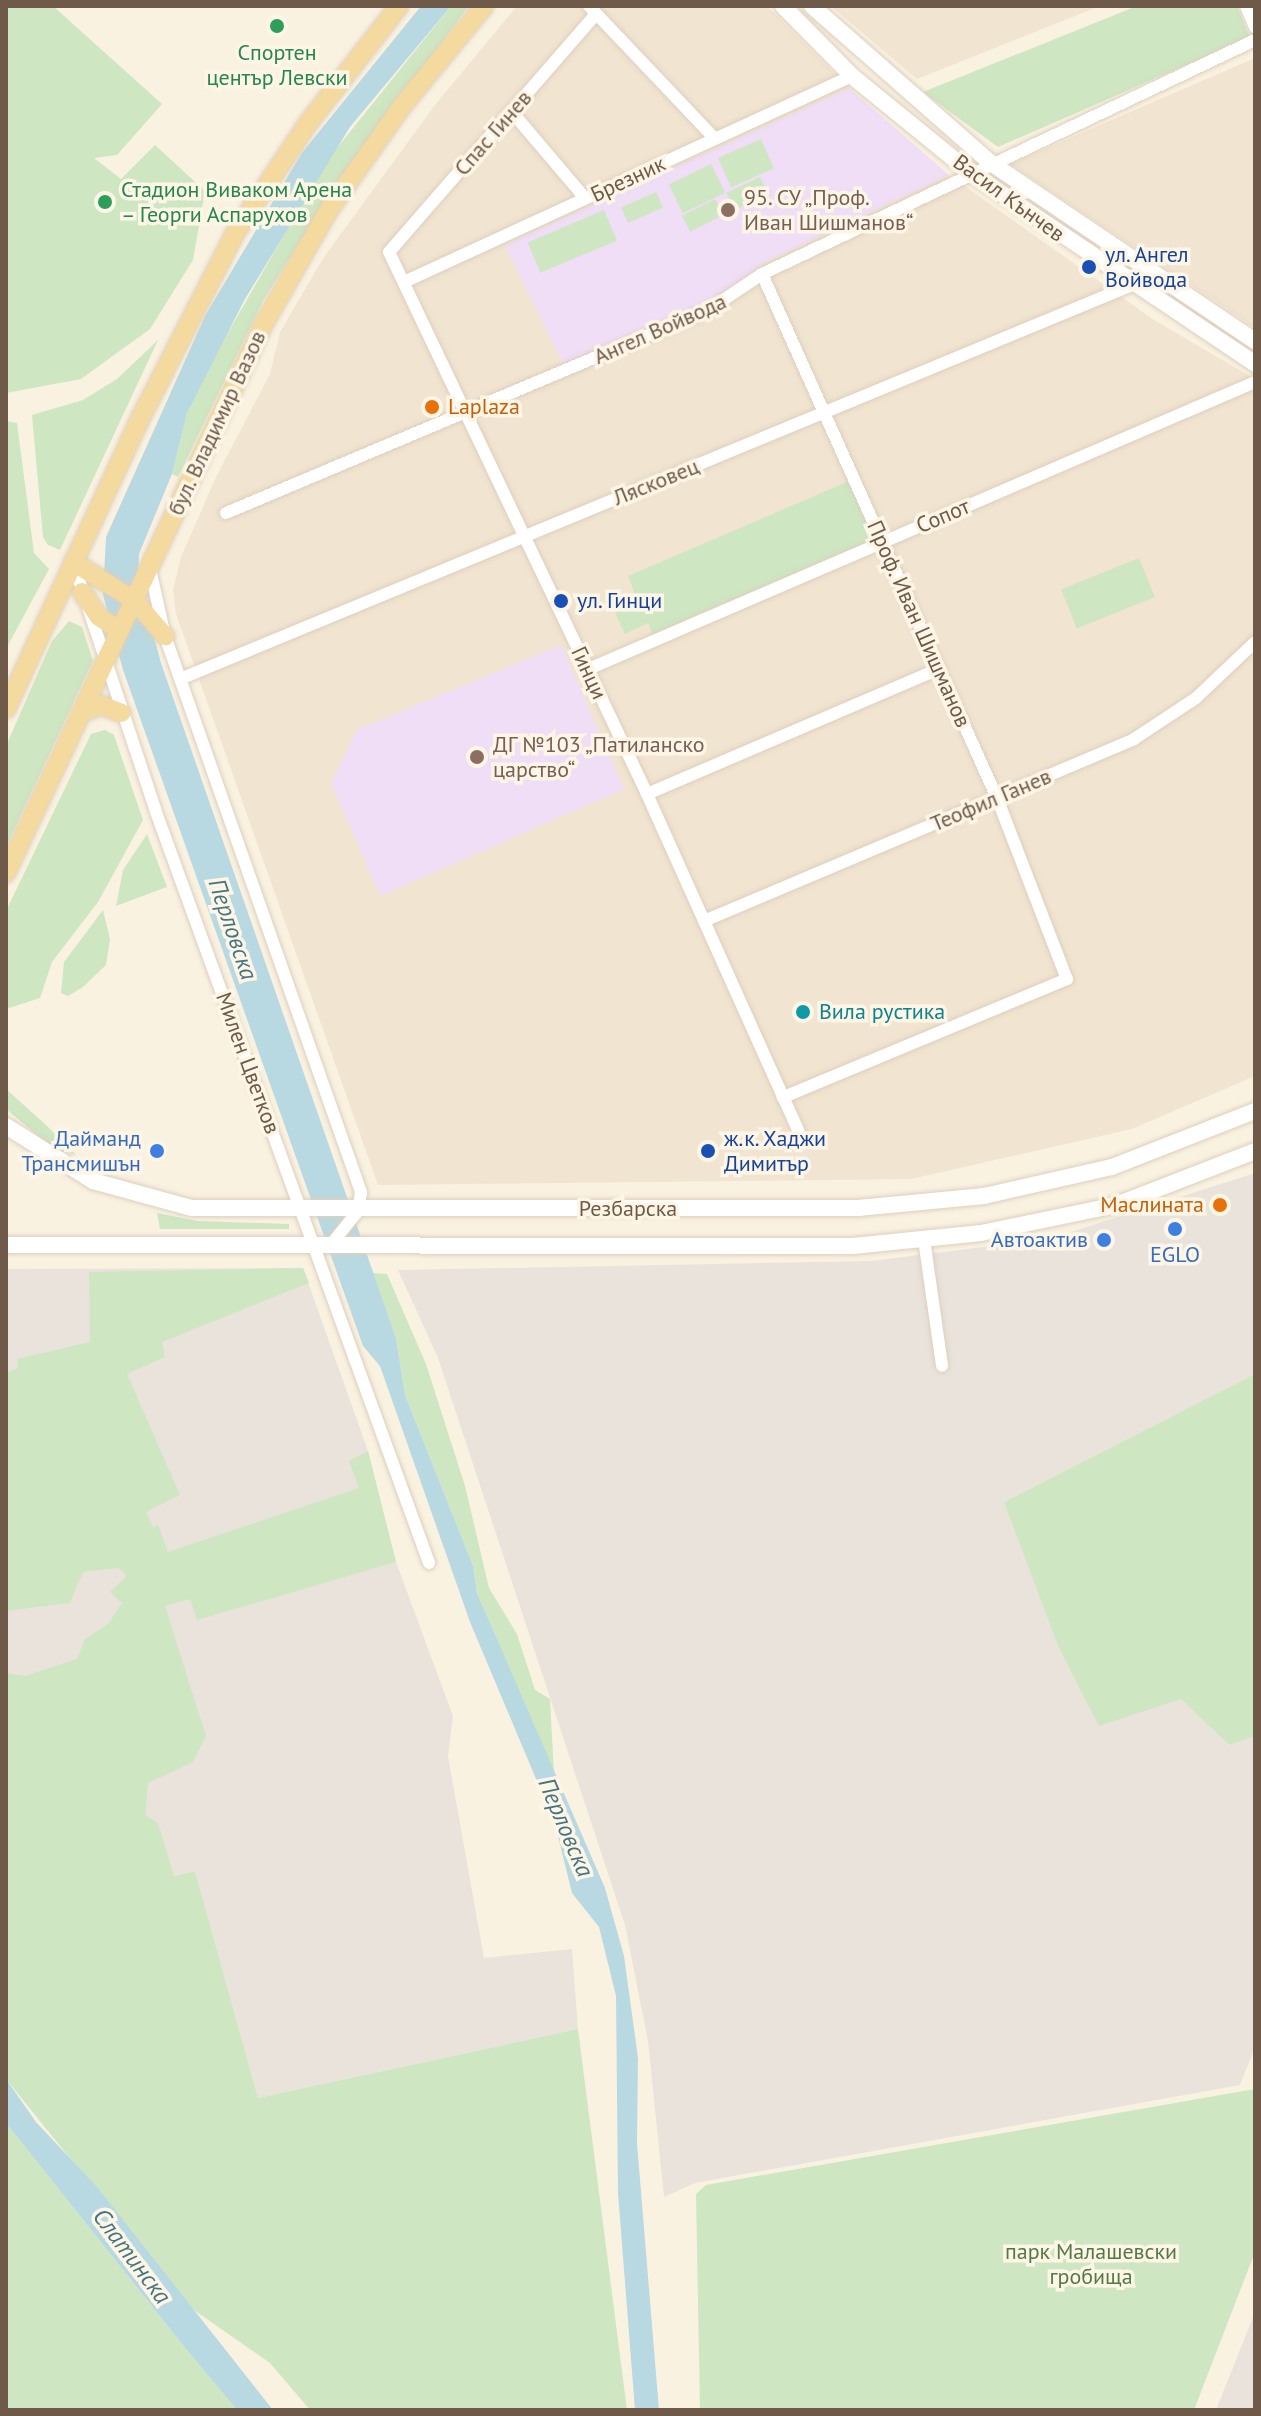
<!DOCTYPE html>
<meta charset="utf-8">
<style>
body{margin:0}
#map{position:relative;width:1261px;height:2416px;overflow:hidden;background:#faf2e1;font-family:"PT Sans",sans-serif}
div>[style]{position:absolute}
.residential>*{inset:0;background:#f1e4d0}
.industrial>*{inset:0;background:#e9e3dc}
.education>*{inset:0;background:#efdef6}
.green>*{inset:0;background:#cee6c2;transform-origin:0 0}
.water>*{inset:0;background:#b8d9e1}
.roads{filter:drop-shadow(0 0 2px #ddcfbe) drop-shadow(0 0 2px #ddcfbe)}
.street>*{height:12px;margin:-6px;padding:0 6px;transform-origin:6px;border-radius:6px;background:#fff}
.secondary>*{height:16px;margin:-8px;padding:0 8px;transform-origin:8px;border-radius:8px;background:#fff}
.primary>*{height:18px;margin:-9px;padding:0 9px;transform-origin:9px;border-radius:9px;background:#f4da9e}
.dots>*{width:22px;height:22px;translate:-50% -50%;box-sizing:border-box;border:4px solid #fdf6e7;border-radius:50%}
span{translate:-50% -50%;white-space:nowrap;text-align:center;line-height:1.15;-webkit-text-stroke:7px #fdf6e7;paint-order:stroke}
.leisure-label{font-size:22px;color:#27864d}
.left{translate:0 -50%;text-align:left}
.street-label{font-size:22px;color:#6f5a4a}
.education-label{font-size:22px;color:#785e54}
.transit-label{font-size:22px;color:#164399}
.food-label{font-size:22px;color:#c56008}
.right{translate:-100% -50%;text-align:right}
.culture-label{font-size:22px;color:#0d838f}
.shop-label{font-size:22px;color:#366cbe}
.park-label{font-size:22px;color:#537a46}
.water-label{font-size:24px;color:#467481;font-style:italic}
.frame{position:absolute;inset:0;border:8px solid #6f5a4a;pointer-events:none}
</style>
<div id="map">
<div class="residential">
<div style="clip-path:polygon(517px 6px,767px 6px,849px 88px,506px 245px,564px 366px,721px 298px,761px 264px,949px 175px,1154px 320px,1255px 379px,1255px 1076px,1132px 1129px,911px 1179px,378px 1185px,176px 614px,173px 590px,181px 557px,217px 475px,270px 374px,280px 332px,324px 257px,435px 105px)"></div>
<div style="clip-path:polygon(831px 6px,1100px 6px,917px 79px)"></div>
<div style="clip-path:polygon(1255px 58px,1255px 328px,1010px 164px)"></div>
</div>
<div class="industrial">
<div style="clip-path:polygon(1255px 1173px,1255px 1374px,1004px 1502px,1228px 1745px,1255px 1736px,1255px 2047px,1240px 2085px,695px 2183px,664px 2197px,648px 2041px,625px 1925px,438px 1358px,398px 1270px,871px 1261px,1049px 1239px)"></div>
<div style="clip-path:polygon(303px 1268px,368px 1451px,396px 1562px,453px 1716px,448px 1756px,484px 1958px,572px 1949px,578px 2029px,258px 2098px,195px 1871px,174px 1876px,6px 1875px,6px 1269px)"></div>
<div style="clip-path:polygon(1255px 2312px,1255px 2410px,1216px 2410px)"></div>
</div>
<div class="education">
<div style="clip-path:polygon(849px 88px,949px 175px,761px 264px,722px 298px,564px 366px,505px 245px)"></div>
<div style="clip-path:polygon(561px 645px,624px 789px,380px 896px,331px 783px,357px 730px)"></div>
</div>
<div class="green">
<div style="clip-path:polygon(6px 6px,53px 6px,162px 104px,117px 155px,94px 158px,121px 179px,155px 145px,205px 191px,193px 260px,150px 329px,81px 379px,6px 393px)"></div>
<div style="clip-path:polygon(451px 6px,469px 6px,339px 179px,264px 299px,178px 477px,172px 474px,187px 413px,209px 366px,325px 163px)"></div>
<div style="clip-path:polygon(1137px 6px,1237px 6px,1250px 37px,998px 147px,923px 92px)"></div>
<div style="left:761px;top:139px;width:32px;height:47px;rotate:66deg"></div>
<div style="left:711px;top:164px;width:32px;height:47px;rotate:64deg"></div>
<div style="left:760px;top:177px;width:19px;height:37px;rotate:65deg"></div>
<div style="left:656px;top:192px;width:17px;height:38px;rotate:66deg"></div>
<div style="left:715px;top:199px;width:18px;height:37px;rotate:63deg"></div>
<div style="left:604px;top:210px;width:33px;height:83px;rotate:67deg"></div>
<div style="clip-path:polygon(158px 340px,60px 550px,48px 545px,43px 537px,32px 415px,83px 400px,117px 379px)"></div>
<div style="clip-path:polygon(6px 421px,17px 423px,34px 553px,49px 569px,6px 649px)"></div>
<div style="clip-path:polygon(854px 479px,882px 542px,655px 640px,648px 623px,625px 634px,615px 613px,638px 602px,628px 576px)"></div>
<div style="left:1139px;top:558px;width:42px;height:84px;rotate:68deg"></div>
<div style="clip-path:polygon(69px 621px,82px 627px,93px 661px,6px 847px,6px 746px,52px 641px)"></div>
<div style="clip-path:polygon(105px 730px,114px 735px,143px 820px,98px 902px,52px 962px,40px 998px,6px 1009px,6px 911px,91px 734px)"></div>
<div style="clip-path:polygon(147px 834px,167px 887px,116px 906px,123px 870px)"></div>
<div style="clip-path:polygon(103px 910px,110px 939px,106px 965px,83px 987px,68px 996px,61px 993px,64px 962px)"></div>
<div style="clip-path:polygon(6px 1089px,45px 1124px,76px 1155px,55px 1150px,6px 1109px)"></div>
<div style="clip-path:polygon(157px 1213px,198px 1221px,289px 1224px,289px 1229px,160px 1229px)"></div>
<div style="clip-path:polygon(303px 1268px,309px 1283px,162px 1342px,165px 1357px,127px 1374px,180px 1495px,146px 1512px,153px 1527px,158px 1525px,168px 1552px,359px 1488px,349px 1461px,368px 1451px,396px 1562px,197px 1620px,190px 1599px,165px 1606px,206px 1736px,193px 1762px,148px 1783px,145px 1815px,158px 1823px,174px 1876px,195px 1871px,258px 2098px,578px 2029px,627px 2410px,310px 2410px,270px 2363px,191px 2308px,6px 2079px,6px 1673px,25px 1676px,77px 1659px,85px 1639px,109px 1623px,122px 1603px,110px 1592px,127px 1576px,118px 1568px,83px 1572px,70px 1603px,6px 1611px,6px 1373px,18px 1368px,17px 1359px,90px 1342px,89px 1272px)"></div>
<div style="clip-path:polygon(373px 1273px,387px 1274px,426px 1364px,465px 1486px,489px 1588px,517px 1634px,535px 1690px,550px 1699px,554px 1774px,477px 1593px,473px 1566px,405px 1395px,396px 1338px)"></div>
<div style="clip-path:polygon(1255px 1374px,1255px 1736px,1229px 1745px,1181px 1699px,1099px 1726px,1059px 1648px,1004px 1502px)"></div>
<div style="clip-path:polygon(1255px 2089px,1255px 2252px,1194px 2410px,700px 2410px,696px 2194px,706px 2185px)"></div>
<div style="clip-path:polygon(6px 2123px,182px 2344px,237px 2410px,6px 2410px)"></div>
</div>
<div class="water">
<div style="clip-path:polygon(421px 6px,451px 6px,350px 127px,245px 299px,187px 413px,172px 474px,139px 554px,138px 578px,161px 663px,396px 1338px,405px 1395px,473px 1566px,477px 1593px,605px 1888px,624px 1956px,638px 2058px,637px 2143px,659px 2410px,635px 2410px,618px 2193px,616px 1996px,599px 1927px,572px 1893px,555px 1824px,470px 1622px,380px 1366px,363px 1346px,123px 670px,103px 595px,106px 537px,205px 316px,301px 154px)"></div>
<div style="clip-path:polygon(6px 2079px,36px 2122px,97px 2187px,273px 2410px,237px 2410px,182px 2344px,6px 2123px)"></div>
</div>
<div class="roads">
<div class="street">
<div style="left:589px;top:6px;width:183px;rotate:46.5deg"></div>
<div style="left:1246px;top:6px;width:23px;rotate:67deg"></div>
<div style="left:596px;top:14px;width:315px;rotate:131deg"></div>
<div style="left:389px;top:252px;width:600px;rotate:64.54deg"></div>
<div style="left:647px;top:794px;width:378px;rotate:65.8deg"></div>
<div style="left:512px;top:112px;width:113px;rotate:49.7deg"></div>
<div style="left:762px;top:274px;width:574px;rotate:65.85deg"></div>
<div style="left:997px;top:798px;width:194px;rotate:68.9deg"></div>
<div style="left:1067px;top:979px;width:308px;rotate:157.4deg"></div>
<div style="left:404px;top:282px;width:493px;rotate:-24.7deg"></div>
<div style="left:226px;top:513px;width:525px;rotate:-22.85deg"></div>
<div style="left:710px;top:309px;width:63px;rotate:-33.9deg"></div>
<div style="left:762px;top:274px;width:546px;rotate:-25.39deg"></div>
<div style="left:73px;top:562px;width:263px;rotate:71.6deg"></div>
<div style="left:156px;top:812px;width:799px;rotate:70.02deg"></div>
<div style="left:150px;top:569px;width:69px;rotate:77.4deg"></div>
<div style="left:165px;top:636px;width:590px;rotate:70.58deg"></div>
<div style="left:361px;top:1192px;width:19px;rotate:99deg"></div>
<div style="left:358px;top:1211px;width:46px;rotate:128.9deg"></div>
<div style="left:586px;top:670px;width:728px;rotate:-23.29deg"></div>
<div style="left:180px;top:679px;width:1030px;rotate:-22.48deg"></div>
<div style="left:647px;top:794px;width:318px;rotate:-23.2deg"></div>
<div style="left:704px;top:921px;width:467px;rotate:-22.9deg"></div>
<div style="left:1134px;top:739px;width:74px;rotate:-33.5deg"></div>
<div style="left:1196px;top:698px;width:81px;rotate:-43.5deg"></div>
<div style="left:924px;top:1239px;width:128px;rotate:81.9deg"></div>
</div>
<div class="secondary">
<div style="left:783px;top:6px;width:98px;rotate:45.4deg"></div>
<div style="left:852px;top:76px;width:154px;rotate:39.2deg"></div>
<div style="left:971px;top:173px;width:342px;rotate:33.9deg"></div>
<div style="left:812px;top:6px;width:238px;rotate:41.3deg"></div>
<div style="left:991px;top:163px;width:318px;rotate:34deg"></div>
<div style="left:6px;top:1126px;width:103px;rotate:32.3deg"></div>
<div style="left:93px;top:1181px;width:103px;rotate:15.3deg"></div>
<div style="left:192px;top:1208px;width:666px"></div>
<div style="left:858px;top:1208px;width:127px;rotate:-5.4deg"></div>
<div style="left:984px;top:1196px;width:131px;rotate:-12.8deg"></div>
<div style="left:1112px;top:1167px;width:154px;rotate:-21.4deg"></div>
<div style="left:6px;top:1245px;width:847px;rotate:0.07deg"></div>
<div style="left:853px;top:1246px;width:129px;rotate:-5.8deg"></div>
<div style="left:981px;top:1233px;width:138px;rotate:-11.7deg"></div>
<div style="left:1116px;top:1205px;width:149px;rotate:-21.2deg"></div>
</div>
<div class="primary">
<div style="left:73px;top:562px;width:72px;rotate:31.9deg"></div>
<div style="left:134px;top:600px;width:48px;rotate:49.3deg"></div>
<div style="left:82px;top:592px;width:30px;rotate:56deg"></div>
<div style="left:99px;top:617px;width:24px;rotate:33deg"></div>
<div style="left:6px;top:709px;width:322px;rotate:-65.2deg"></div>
<div style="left:141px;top:417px;width:207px;rotate:-62.9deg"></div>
<div style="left:235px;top:233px;width:133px;rotate:-56.3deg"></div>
<div style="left:309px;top:122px;width:147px;rotate:-52.2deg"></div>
<div style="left:81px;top:713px;width:22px;rotate:-22deg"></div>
<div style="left:101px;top:705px;width:22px;rotate:21deg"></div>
<div style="left:6px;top:873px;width:605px;rotate:-64.87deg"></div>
<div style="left:263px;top:325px;width:131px;rotate:-60.3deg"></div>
<div style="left:328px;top:211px;width:128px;rotate:-54.8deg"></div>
<div style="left:402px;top:106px;width:129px;rotate:-50.6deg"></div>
</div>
</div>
<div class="dots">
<div style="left:277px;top:26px;background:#2e9e5b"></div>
<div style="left:105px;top:202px;background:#2e9e5b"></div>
<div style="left:728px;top:210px;background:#8d6e63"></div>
<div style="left:1089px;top:267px;background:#1a4fb4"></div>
<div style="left:432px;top:407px;background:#e8710a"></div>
<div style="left:561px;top:601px;background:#1a4fb4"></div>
<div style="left:477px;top:757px;background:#8d6e63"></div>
<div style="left:803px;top:1012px;background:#0f9aa8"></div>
<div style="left:157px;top:1151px;background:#3f7fe0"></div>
<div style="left:708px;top:1151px;background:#1a4fb4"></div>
<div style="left:1220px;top:1205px;background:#e8710a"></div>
<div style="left:1175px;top:1229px;background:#3f7fe0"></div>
<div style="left:1104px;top:1240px;background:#3f7fe0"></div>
</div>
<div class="leisure-label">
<span style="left:277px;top:65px">Спортен<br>център Левски</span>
<span class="left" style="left:121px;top:202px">Стадион Виваком Арена<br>– Георги Аспарухов</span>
</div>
<div class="street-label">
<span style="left:493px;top:133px;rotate:-49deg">Спас Гинев</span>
<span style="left:628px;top:179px;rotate:-25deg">Брезник</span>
<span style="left:1009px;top:198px;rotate:36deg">Васил Кънчев</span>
<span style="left:660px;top:329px;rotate:-24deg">Ангел Войвода</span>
<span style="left:217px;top:423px;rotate:-65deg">бул. Владимир Вазов</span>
<span style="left:656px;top:482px;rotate:-22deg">Лясковец</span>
<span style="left:943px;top:516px;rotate:-23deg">Сопот</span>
<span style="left:919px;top:624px;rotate:66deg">Проф. Иван Шишманов</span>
<span style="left:589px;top:673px;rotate:65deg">Гинци</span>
<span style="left:991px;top:800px;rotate:-23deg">Теофил Ганев</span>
<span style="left:248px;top:1063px;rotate:70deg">Милен Цветков</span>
<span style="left:628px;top:1209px">Резбарска</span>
</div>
<div class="education-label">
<span class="left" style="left:744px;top:210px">95. СУ „Проф.<br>Иван Шишманов“</span>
<span class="left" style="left:493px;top:757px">ДГ №103 „Патиланско<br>царство“</span>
</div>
<div class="transit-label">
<span class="left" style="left:1105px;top:267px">ул. Ангел<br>Войвода</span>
<span class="left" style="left:577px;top:601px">ул. Гинци</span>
<span class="left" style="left:724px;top:1151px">ж.к. Хаджи<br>Димитър</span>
</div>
<div class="food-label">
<span class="left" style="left:448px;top:407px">Laplaza</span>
<span class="right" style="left:1204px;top:1205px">Маслината</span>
</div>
<div class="culture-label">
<span class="left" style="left:819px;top:1012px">Вила рустика</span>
</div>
<div class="shop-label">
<span class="right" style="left:141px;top:1151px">Дайманд<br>Трансмишън</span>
<span class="right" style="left:1088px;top:1240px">Автоактив</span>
<span style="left:1175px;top:1255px">EGLO</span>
</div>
<div class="park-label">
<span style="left:1091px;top:2264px">парк Малашевски<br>гробища</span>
</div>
<div class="water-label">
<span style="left:233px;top:929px;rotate:71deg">Перловска</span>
<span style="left:566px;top:1827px;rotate:67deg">Перловска</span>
<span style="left:132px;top:2256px;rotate:53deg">Слатинска</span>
</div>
<div class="frame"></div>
</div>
